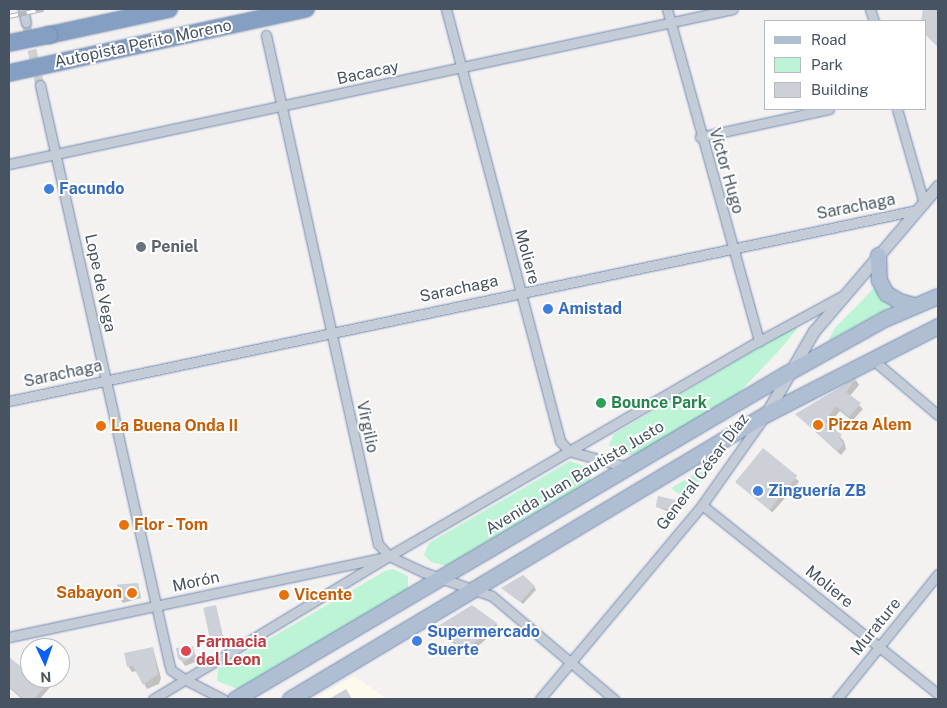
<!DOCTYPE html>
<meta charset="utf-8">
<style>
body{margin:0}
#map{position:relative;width:947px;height:708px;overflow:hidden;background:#f4f1f1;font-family:"Public Sans",sans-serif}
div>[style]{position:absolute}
.commercial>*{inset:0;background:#fefaeb}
.green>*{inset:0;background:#bdf4d6}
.shadow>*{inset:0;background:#0003;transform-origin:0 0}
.building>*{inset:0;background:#cdd0d6;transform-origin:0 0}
.minor-tunnel>*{height:9px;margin-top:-4.5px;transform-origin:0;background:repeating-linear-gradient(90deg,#d1d1d4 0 9px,transparent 0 13.5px)}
.roads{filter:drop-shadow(0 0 1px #708aaf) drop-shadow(0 0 1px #708aaf)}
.minor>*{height:9px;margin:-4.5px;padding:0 4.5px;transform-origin:4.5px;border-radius:4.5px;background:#c4ccd7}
.tertiary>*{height:11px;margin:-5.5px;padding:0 5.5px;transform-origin:5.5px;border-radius:5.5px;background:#c4ccd7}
.primary>*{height:15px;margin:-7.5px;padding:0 7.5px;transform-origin:7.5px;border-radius:7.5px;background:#afbed2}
.motorway>*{height:16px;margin:-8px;padding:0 8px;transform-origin:8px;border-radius:8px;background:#859fc3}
.rail>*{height:5px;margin-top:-2.5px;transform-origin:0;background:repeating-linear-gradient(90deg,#fff 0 9px,#b3b6bc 0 18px);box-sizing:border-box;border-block:1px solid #b3b6bc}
.bridges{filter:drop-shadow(0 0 1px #708aaf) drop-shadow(0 0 1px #708aaf)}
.motorway-bridge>*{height:16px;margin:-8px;padding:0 8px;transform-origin:8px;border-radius:8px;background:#859fc3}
.dots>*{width:14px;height:14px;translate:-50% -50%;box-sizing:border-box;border:2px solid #fff;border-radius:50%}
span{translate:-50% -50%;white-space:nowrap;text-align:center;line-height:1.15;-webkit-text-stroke:4px #fff;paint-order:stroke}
.street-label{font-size:16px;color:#475361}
.shop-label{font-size:16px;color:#366cbe;font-weight:700}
.left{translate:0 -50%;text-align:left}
.worship-label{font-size:16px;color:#5b616d;font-weight:700}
.leisure-label{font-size:16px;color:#27864d;font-weight:700}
.food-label{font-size:16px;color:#c56008;font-weight:700}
.right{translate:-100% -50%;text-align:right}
.health-label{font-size:16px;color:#be3a42;font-weight:700}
.frame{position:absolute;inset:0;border:10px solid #475361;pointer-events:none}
.legend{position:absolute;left:764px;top:20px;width:162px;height:90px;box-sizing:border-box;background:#fff;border:1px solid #b5bac0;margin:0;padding:6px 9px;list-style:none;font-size:15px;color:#475361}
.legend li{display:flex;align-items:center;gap:10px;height:25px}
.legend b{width:25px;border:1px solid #b5bac0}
.north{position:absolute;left:20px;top:638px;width:50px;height:50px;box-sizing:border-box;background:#fff;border:1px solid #b5bac0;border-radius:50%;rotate:177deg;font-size:14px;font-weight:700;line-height:20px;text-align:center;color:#475361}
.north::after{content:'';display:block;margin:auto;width:18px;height:22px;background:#0960f5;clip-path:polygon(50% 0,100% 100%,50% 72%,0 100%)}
</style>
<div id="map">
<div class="commercial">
<div style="clip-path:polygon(354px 676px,388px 699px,314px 699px)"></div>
</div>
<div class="green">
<div style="clip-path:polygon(876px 286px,890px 304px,888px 308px,828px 341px,835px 328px)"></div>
<div style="clip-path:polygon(795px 326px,797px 329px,785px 344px,738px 394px,634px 456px,615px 451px,609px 445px,614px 434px)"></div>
<div style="clip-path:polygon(570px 461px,590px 468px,590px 481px,446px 566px,431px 562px,424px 555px,429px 543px)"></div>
<div style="clip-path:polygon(715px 462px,685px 499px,671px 488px)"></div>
<div style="clip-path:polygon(393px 569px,408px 576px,408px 589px,238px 689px,217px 681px,218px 669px,385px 571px)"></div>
</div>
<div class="shadow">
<div style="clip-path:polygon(924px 9px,938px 9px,938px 47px,926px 35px,926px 21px,922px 21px)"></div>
<div style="clip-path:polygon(856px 380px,859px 385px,850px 396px,863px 409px,852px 421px,840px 411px,828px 425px,844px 441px,846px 449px,841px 455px,796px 414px)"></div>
<div style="left:763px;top:450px;width:48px;height:41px;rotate:41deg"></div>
<div style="clip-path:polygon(675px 501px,674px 514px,657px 507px)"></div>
<div style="clip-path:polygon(138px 584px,141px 598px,123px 603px,121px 600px)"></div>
<div style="clip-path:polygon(534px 586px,536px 590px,523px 604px,503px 588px)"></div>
<div style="clip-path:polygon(216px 607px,224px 641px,214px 647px,204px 609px)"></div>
<div style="clip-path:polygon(496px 623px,499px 628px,470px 653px,432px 631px)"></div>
<div style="clip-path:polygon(192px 647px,198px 661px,185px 666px,181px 660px)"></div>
<div style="clip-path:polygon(153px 648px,161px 678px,159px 684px,147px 689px,137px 671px,132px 672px,128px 666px)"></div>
<div style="clip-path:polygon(9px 658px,30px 678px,58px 678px,40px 699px,22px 699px,9px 688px)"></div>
</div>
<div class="building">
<div style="clip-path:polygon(923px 9px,938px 9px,938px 47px,926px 35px,926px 21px,921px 21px)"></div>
<div style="clip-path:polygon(856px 378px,846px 392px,861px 403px,849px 417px,836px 406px,825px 421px,842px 435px,839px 438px,844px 443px,838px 451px,795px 414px)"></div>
<div style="left:763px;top:448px;width:44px;height:44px;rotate:39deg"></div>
<div style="left:658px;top:496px;width:18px;height:11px;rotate:13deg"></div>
<div style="clip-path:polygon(523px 575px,535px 586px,520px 602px,501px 588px)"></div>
<div style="left:138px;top:583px;width:13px;height:21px;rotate:86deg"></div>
<div style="left:216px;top:605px;width:33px;height:13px;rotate:78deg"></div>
<div style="clip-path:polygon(472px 605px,497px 623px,467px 649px,430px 631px)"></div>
<div style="clip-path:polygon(193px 646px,195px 655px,184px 662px,178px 659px,176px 648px)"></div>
<div style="clip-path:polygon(153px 647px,158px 674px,143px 685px,133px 666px,127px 667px,124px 653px)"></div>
<div style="clip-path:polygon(9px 657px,30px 674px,30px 678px,52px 678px,34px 699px,24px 699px,9px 687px)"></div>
<div style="clip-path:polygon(346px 689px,352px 699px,329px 699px)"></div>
</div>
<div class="minor-tunnel">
<div style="left:26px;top:23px;width:64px;rotate:77.3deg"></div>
</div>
<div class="roads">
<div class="minor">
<div style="left:23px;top:9px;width:14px;rotate:78deg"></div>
<div style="left:446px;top:9px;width:447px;rotate:75.2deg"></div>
<div style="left:560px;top:441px;width:13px;rotate:48deg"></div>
<div style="left:569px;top:451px;width:60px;rotate:15.4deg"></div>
<div style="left:667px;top:9px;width:345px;rotate:74.5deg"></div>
<div style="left:870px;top:9px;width:13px;rotate:72deg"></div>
<div style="left:266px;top:35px;width:521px;rotate:77.59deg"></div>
<div style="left:378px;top:544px;width:16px;rotate:47deg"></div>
<div style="left:389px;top:556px;width:38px;rotate:25deg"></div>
<div style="left:423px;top:572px;width:73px;rotate:19.2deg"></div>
<div style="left:492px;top:596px;width:160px;rotate:40.2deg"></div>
<div style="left:40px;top:85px;width:592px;rotate:77.42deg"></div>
<div style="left:169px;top:663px;width:7px;rotate:74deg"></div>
<div style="left:171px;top:670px;width:18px;rotate:34deg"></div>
<div style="left:186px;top:680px;width:42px;rotate:27.2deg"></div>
<div style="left:897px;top:109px;width:98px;rotate:74deg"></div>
<div style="left:700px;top:137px;width:132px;rotate:-12.2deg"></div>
<div style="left:9px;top:164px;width:740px;rotate:-12.08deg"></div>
<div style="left:871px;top:358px;width:88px;rotate:40.4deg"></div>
<div style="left:9px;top:401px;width:928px;rotate:-11.88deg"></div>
<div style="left:702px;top:505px;width:302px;rotate:38.7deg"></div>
<div style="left:9px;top:637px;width:381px;rotate:-12deg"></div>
<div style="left:153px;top:699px;width:276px;rotate:-31.2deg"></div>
<div style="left:389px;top:556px;width:428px;rotate:-30.2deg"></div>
<div style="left:759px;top:341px;width:94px;rotate:-28.5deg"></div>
<div style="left:540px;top:699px;width:253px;rotate:-50.1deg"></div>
<div style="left:702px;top:505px;width:104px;rotate:-54.8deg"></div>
<div style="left:837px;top:699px;width:161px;rotate:-51.1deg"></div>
</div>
<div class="tertiary">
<div style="left:766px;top:414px;width:96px;rotate:-60deg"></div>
<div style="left:814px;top:331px;width:191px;rotate:-49.5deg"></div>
</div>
<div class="primary">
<div style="left:878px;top:255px;width:25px;rotate:88deg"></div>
<div style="left:879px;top:280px;width:15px;rotate:62deg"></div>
<div style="left:886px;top:293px;width:15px;rotate:32deg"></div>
<div style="left:899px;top:301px;width:16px;rotate:15deg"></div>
<div style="left:235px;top:699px;width:641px;rotate:-30.57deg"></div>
<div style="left:787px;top:373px;width:113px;rotate:-29.1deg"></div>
<div style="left:886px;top:318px;width:56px;rotate:-22.9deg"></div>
<div style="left:290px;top:699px;width:555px;rotate:-30.91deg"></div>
<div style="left:766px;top:414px;width:193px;rotate:-27.1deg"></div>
</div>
<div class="motorway">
<div style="left:49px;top:35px;width:123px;rotate:-12.2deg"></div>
</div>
</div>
<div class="rail">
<div style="left:9px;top:16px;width:35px;rotate:-12deg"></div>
</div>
<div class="bridges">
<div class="motorway-bridge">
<div style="left:9px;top:43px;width:41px;rotate:-11.3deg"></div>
<div style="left:9px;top:73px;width:304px;rotate:-12.2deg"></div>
</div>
</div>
<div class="dots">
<div style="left:49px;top:189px;background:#3f7fe0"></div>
<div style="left:141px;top:247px;background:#6b7280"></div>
<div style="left:548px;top:309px;background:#3f7fe0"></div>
<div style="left:601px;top:403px;background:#2e9e5b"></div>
<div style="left:818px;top:425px;background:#e8710a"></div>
<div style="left:101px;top:426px;background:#e8710a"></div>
<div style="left:758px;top:491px;background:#3f7fe0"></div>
<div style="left:124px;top:525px;background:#e8710a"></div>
<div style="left:132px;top:593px;background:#e8710a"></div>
<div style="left:284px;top:595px;background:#e8710a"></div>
<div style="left:417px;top:641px;background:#3f7fe0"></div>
<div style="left:186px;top:651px;background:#e0444e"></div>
</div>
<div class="street-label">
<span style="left:143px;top:44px;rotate:-12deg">Autopista Perito Moreno</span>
<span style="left:368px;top:73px;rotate:-12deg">Bacacay</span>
<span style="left:726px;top:171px;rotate:74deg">Víctor Hugo</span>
<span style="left:856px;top:207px;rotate:-11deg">Sarachaga</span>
<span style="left:527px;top:257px;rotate:75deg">Moliere</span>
<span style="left:100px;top:283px;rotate:78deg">Lope de Vega</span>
<span style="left:459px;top:289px;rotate:-12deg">Sarachaga</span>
<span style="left:63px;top:374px;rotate:-12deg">Sarachaga</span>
<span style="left:367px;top:427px;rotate:78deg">Virgilio</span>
<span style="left:703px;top:472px;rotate:-53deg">General César Díaz</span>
<span style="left:575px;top:478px;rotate:-31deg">Avenida Juan Bautista Justo</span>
<span style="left:196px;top:582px;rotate:-12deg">Morón</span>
<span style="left:829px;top:587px;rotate:39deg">Moliere</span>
<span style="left:876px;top:627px;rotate:-51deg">Murature</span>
</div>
<div class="shop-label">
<span class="left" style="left:59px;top:189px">Facundo</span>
<span class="left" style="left:558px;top:309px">Amistad</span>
<span class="left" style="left:768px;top:491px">Zinguería ZB</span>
<span class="left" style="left:427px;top:641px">Supermercado<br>Suerte</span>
</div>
<div class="worship-label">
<span class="left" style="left:151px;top:247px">Peniel</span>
</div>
<div class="leisure-label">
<span class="left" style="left:611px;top:403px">Bounce Park</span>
</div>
<div class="food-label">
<span class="left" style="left:828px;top:425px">Pizza Alem</span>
<span class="left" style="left:111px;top:426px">La Buena Onda II</span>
<span class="left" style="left:134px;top:525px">Flor - Tom</span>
<span class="right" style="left:122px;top:593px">Sabayon</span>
<span class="left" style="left:294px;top:595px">Vicente</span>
</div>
<div class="health-label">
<span class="left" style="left:196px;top:651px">Farmacia<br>del Leon</span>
</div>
<div class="frame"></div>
<ul class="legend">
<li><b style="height:6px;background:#afbed2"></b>Road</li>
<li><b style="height:14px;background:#bdf4d6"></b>Park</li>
<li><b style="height:14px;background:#cdd0d6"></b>Building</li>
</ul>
<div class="north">N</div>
</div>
